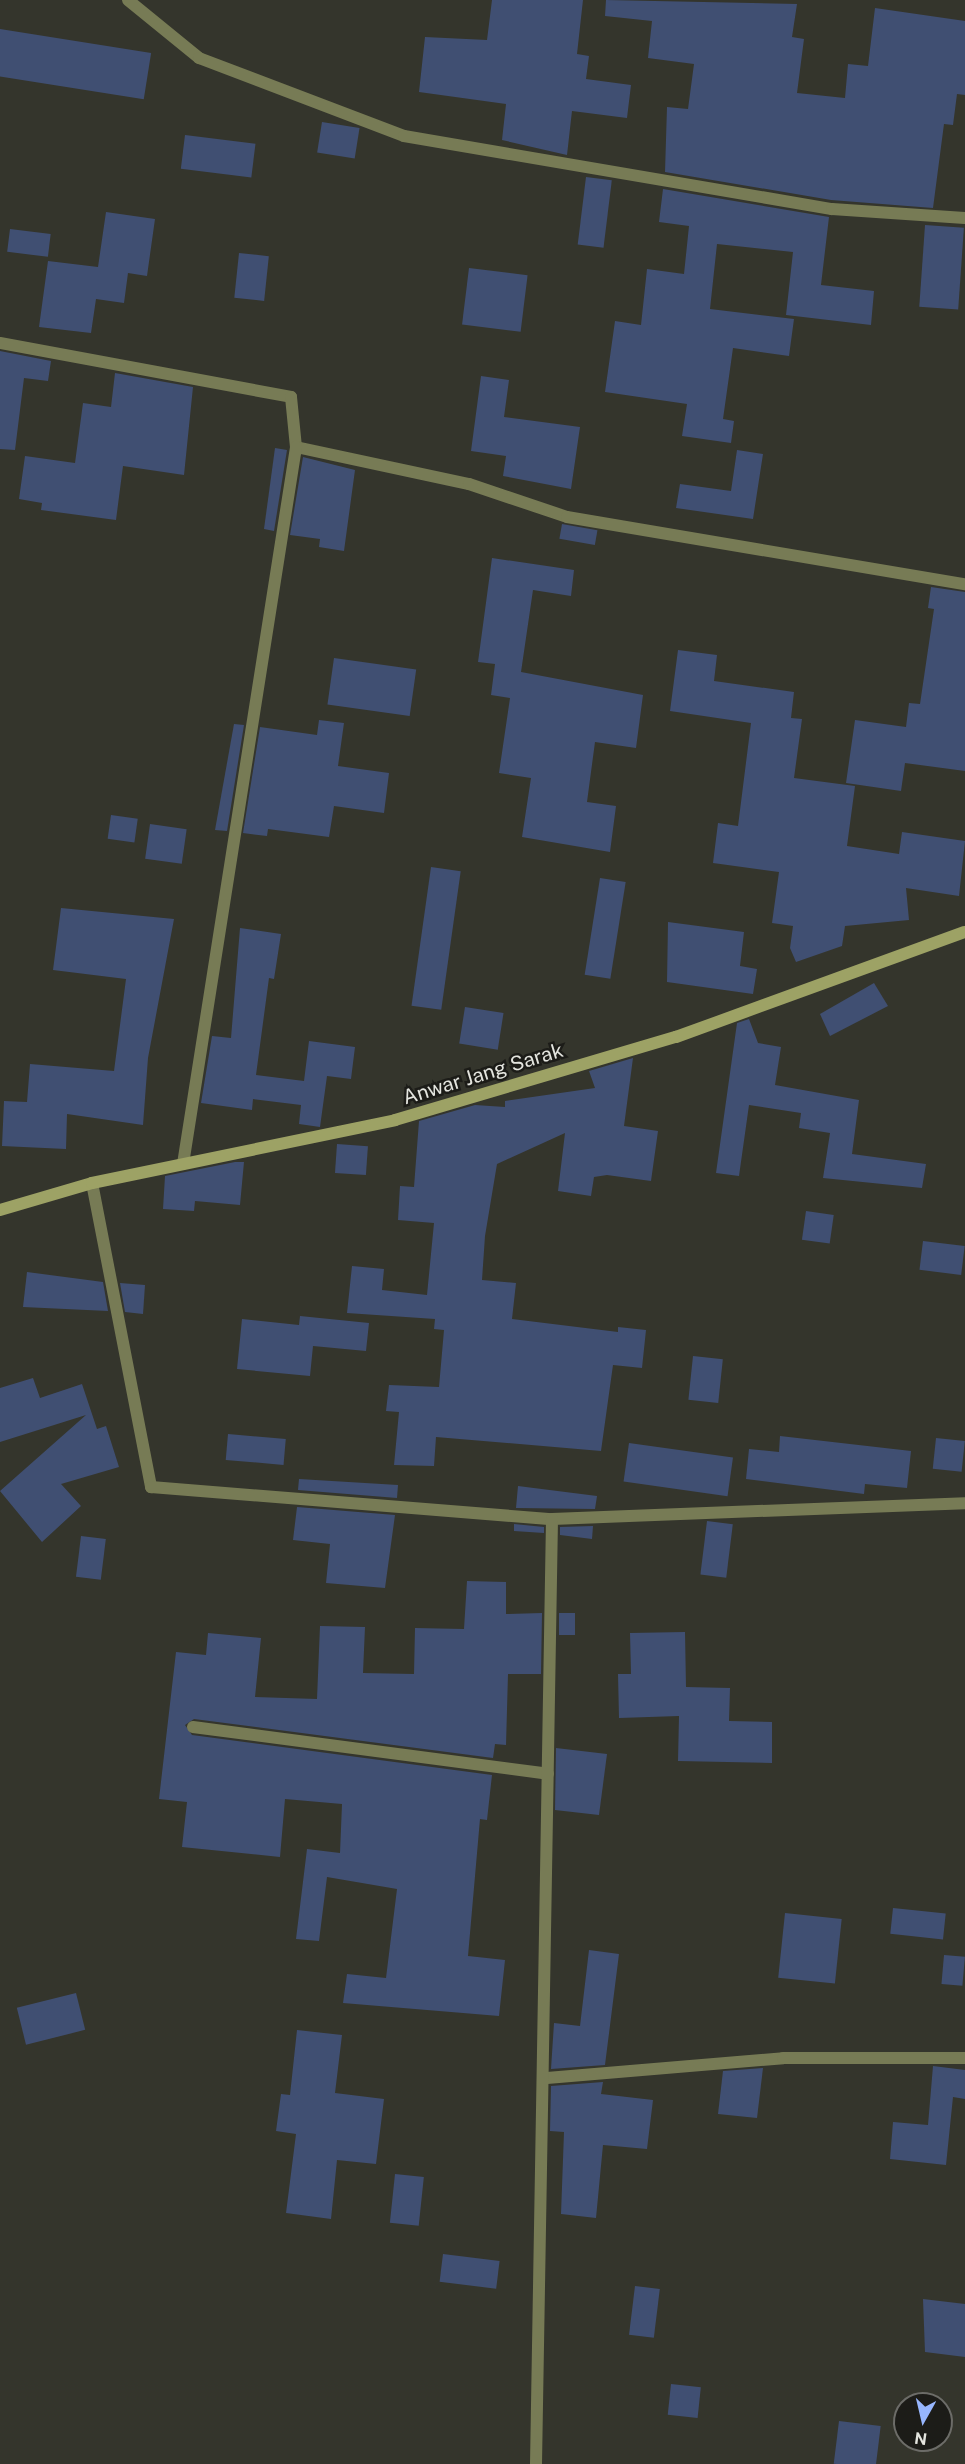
<!DOCTYPE html>
<style>
body{margin:0}
#map{position:relative;width:965px;height:2464px;overflow:hidden;background:#34352c;font-family:"Public Sans",sans-serif}
div>[style]{position:absolute}
.building>*{inset:0;background:#404f72;transform-origin:0 0}
.minor>*{height:12px;margin:-6px;padding:0 6px;transform-origin:6px;border-radius:6px;background:#777b55}
.secondary>*{height:12px;margin:-6px;padding:0 6px;transform-origin:6px;border-radius:6px;background:#9da265}
span{translate:-50% -50%;white-space:nowrap;text-align:center;line-height:1.15;-webkit-text-stroke:5px #1c1c18;paint-order:stroke}
.street-label{font-size:20px;color:#e4e5df}
.north{position:absolute;left:893px;top:2392px;width:60px;height:60px;box-sizing:border-box;background:#1c1c18;border:2px solid #6c6c68;border-radius:50%;rotate:188deg;font-size:16px;font-weight:700;line-height:24px;text-align:center;color:#e4e5df}
.north::after{content:'';display:block;margin:auto;width:21px;height:27px;background:#97b6fd;clip-path:polygon(50% 0,100% 100%,50% 72%,0 100%)}
</style>
<div id="map">
<div class="building">
<div style="clip-path:polygon(492px 0,583px 0,577px 54px,589px 56px,586px 79px,631px 85px,627px 118px,572px 111px,567px 155px,502px 140px,506px 104px,419px 92px,425px 37px,487px 40px)"></div>
<div style="clip-path:polygon(606px 0,797px 4px,792px 37px,804px 39px,797px 93px,845px 98px,848px 64px,868px 66px,875px 8px,965px 21px,965px 95px,957px 94px,953px 125px,944px 124px,933px 208px,831px 200px,665px 172px,667px 107px,688px 109px,694px 64px,648px 58px,652px 21px,605px 16px)"></div>
<div style="left:0;top:29px;width:153px;height:47px;rotate:9deg"></div>
<div style="left:322px;top:122px;width:38px;height:31px;rotate:9deg"></div>
<div style="left:185px;top:135px;width:71px;height:34px;rotate:7deg"></div>
<div style="left:586px;top:177px;width:26px;height:68px;rotate:7deg"></div>
<div style="clip-path:polygon(663px 189px,829px 217px,821px 285px,874px 291px,871px 325px,786px 315px,793px 252px,717px 244px,710px 309px,794px 319px,789px 356px,733px 348px,723px 419px,734px 421px,731px 443px,682px 436px,687px 404px,605px 392px,615px 321px,641px 325px,647px 269px,684px 274px,689px 226px,659px 222px)"></div>
<div style="clip-path:polygon(106px 212px,155px 219px,147px 276px,128px 273px,124px 303px,96px 299px,91px 333px,39px 327px,48px 261px,98px 267px)"></div>
<div style="left:925px;top:225px;width:39px;height:82px;rotate:4deg"></div>
<div style="left:10px;top:229px;width:41px;height:23px;rotate:7deg"></div>
<div style="left:239px;top:253px;width:30px;height:45px;rotate:6deg"></div>
<div style="left:469px;top:268px;width:59px;height:57px;rotate:7deg"></div>
<div style="clip-path:polygon(0 351px,51px 361px,48px 381px,24px 378px,15px 450px,0 449px)"></div>
<div style="clip-path:polygon(115px 373px,193px 387px,184px 475px,123px 466px,116px 520px,41px 510px,42px 503px,19px 499px,25px 456px,75px 463px,83px 403px,111px 407px)"></div>
<div style="clip-path:polygon(481px 376px,509px 380px,504px 417px,580px 427px,571px 489px,503px 476px,506px 456px,471px 451px)"></div>
<div style="clip-path:polygon(275px 448px,287px 450px,274px 531px,264px 529px)"></div>
<div style="clip-path:polygon(737px 450px,763px 454px,753px 519px,676px 508px,680px 484px,731px 491px)"></div>
<div style="clip-path:polygon(303px 457px,355px 470px,344px 551px,319px 547px,320px 539px,290px 535px)"></div>
<div style="left:562px;top:524px;width:36px;height:15px;rotate:10deg"></div>
<div style="clip-path:polygon(492px 558px,574px 570px,571px 596px,533px 590px,521px 672px,643px 695px,636px 748px,595px 742px,587px 802px,616px 806px,610px 852px,522px 837px,531px 778px,499px 773px,510px 698px,491px 695px,495px 664px,478px 662px)"></div>
<div style="clip-path:polygon(931px 587px,965px 592px,965px 771px,905px 763px,901px 791px,846px 783px,855px 720px,906px 727px,909px 703px,920px 704px,934px 609px,928px 608px)"></div>
<div style="clip-path:polygon(678px 650px,717px 655px,714px 681px,794px 692px,791px 718px,802px 719px,794px 778px,855px 786px,847px 846px,899px 854px,902px 832px,965px 841px,959px 896px,906px 888px,909px 920px,845px 926px,842px 946px,796px 962px,790px 948px,793px 926px,772px 923px,779px 872px,713px 863px,718px 823px,738px 826px,751px 723px,670px 711px)"></div>
<div style="left:334px;top:658px;width:83px;height:47px;rotate:8deg"></div>
<div style="clip-path:polygon(319px 720px,344px 723px,338px 766px,389px 773px,384px 813px,334px 806px,329px 837px,268px 829px,267px 836px,243px 833px,260px 727px,317px 735px)"></div>
<div style="clip-path:polygon(234px 724px,244px 725px,227px 831px,215px 830px)"></div>
<div style="left:111px;top:815px;width:27px;height:24px;rotate:8deg"></div>
<div style="left:150px;top:824px;width:37px;height:35px;rotate:8deg"></div>
<div style="left:431px;top:867px;width:30px;height:140px;rotate:8deg"></div>
<div style="left:600px;top:878px;width:26px;height:98px;rotate:9deg"></div>
<div style="clip-path:polygon(61px 908px,174px 919px,148px 1058px,143px 1125px,67px 1114px,66px 1149px,2px 1146px,4px 1101px,27px 1102px,30px 1064px,114px 1071px,126px 979px,53px 970px)"></div>
<div style="clip-path:polygon(668px 922px,744px 932px,740px 966px,757px 969px,753px 994px,667px 982px)"></div>
<div style="clip-path:polygon(240px 928px,281px 934px,274px 979px,269px 978px,256px 1075px,304px 1081px,309px 1041px,355px 1047px,351px 1079px,327px 1076px,320px 1127px,299px 1124px,301px 1105px,253px 1099px,252px 1110px,201px 1103px,212px 1036px,231px 1038px)"></div>
<div style="clip-path:polygon(874px 983px,888px 1006px,830px 1036px,820px 1014px)"></div>
<div style="left:465px;top:1007px;width:39px;height:37px;rotate:9deg"></div>
<div style="clip-path:polygon(749px 1019px,758px 1043px,781px 1047px,775px 1085px,859px 1100px,852px 1154px,926px 1164px,922px 1188px,823px 1178px,830px 1133px,799px 1128px,801px 1113px,749px 1105px,739px 1176px,716px 1173px,737px 1023px)"></div>
<div style="clip-path:polygon(633px 1058px,624px 1126px,658px 1131px,651px 1181px,607px 1175px,594px 1177px,591px 1196px,558px 1191px,565px 1133px,497px 1164px,485px 1236px,482px 1280px,516px 1283px,512px 1319px,618px 1332px,618px 1327px,646px 1330px,642px 1368px,613px 1365px,601px 1451px,436px 1437px,434px 1466px,394px 1465px,399px 1412px,386px 1411px,389px 1385px,439px 1387px,444px 1330px,434px 1329px,435px 1319px,347px 1313px,352px 1266px,384px 1269px,382px 1290px,427px 1295px,434px 1223px,398px 1220px,400px 1186px,414px 1187px,419px 1121px,475px 1105px,505px 1107px,505px 1101px,595px 1088px,589px 1071px)"></div>
<div style="left:337px;top:1144px;width:31px;height:29px;rotate:4deg"></div>
<div style="clip-path:polygon(235px 1162px,244px 1162px,240px 1205px,195px 1201px,194px 1211px,163px 1209px,165px 1176px)"></div>
<div style="left:806px;top:1211px;width:28px;height:29px;rotate:8deg"></div>
<div style="left:923px;top:1241px;width:42px;height:29px;rotate:7deg"></div>
<div style="clip-path:polygon(27px 1272px,103px 1282px,108px 1311px,23px 1307px)"></div>
<div style="clip-path:polygon(120px 1283px,145px 1285px,143px 1314px,125px 1312px)"></div>
<div style="clip-path:polygon(300px 1316px,369px 1323px,366px 1351px,313px 1346px,310px 1376px,237px 1369px,242px 1319px,299px 1325px)"></div>
<div style="left:693px;top:1356px;width:30px;height:44px;rotate:6deg"></div>
<div style="clip-path:polygon(33px 1378px,40px 1398px,82px 1384px,97px 1429px,106px 1426px,119px 1467px,61px 1484px,81px 1506px,42px 1542px,0 1491px,86px 1415px,0 1442px,0 1388px)"></div>
<div style="left:228px;top:1434px;width:58px;height:26px;rotate:5deg"></div>
<div style="clip-path:polygon(780px 1436px,911px 1451px,907px 1488px,865px 1484px,864px 1494px,746px 1479px,749px 1449px,779px 1452px)"></div>
<div style="left:936px;top:1438px;width:29px;height:31px;rotate:6deg"></div>
<div style="left:629px;top:1443px;width:105px;height:39px;rotate:8deg"></div>
<div style="clip-path:polygon(299px 1479px,398px 1485px,397px 1498px,298px 1490px)"></div>
<div style="clip-path:polygon(518px 1486px,597px 1496px,595px 1509px,516px 1508px)"></div>
<div style="clip-path:polygon(297px 1507px,395px 1515px,385px 1588px,326px 1583px,330px 1544px,293px 1540px)"></div>
<div style="left:707px;top:1521px;width:26px;height:54px;rotate:7deg"></div>
<div style="clip-path:polygon(514px 1524px,544px 1527px,544px 1533px,514px 1531px)"></div>
<div style="clip-path:polygon(593px 1526px,592px 1539px,560px 1535px,560px 1527px)"></div>
<div style="left:81px;top:1536px;width:25px;height:41px;rotate:7deg"></div>
<div style="clip-path:polygon(467px 1581px,506px 1582px,506px 1614px,542px 1613px,541px 1674px,508px 1674px,506px 1745px,495px 1744px,493px 1758px,194px 1719px,185px 1725px,192px 1735px,492px 1775px,487px 1820px,480px 1819px,468px 1956px,505px 1960px,499px 2016px,343px 2003px,347px 1974px,386px 1978px,397px 1889px,327px 1877px,319px 1941px,296px 1939px,307px 1849px,340px 1853px,342px 1804px,285px 1799px,280px 1857px,182px 1847px,187px 1802px,159px 1799px,176px 1652px,206px 1655px,208px 1633px,261px 1638px,255px 1697px,317px 1699px,320px 1626px,365px 1627px,363px 1673px,414px 1674px,415px 1628px,464px 1629px)"></div>
<div style="left:559px;top:1613px;width:16px;height:22px"></div>
<div style="clip-path:polygon(685px 1632px,686px 1687px,730px 1688px,729px 1721px,772px 1722px,772px 1763px,678px 1761px,679px 1716px,619px 1718px,618px 1674px,631px 1674px,630px 1633px)"></div>
<div style="clip-path:polygon(556px 1748px,607px 1754px,599px 1815px,555px 1810px)"></div>
<div style="left:893px;top:1908px;width:53px;height:26px;rotate:6deg"></div>
<div style="left:785px;top:1913px;width:57px;height:65px;rotate:6deg"></div>
<div style="clip-path:polygon(589px 1950px,619px 1954px,605px 2065px,551px 2069px,554px 2023px,580px 2026px)"></div>
<div style="left:944px;top:1955px;width:21px;height:29px;rotate:5deg"></div>
<div style="left:76px;top:1993px;width:38px;height:61px;rotate:76deg"></div>
<div style="clip-path:polygon(297px 2030px,342px 2035px,335px 2093px,384px 2099px,376px 2164px,337px 2160px,331px 2219px,286px 2213px,296px 2134px,276px 2131px,281px 2094px,290px 2095px)"></div>
<div style="clip-path:polygon(933px 2066px,965px 2070px,965px 2099px,953px 2097px,946px 2165px,890px 2159px,893px 2122px,928px 2125px)"></div>
<div style="clip-path:polygon(763px 2068px,757px 2118px,718px 2114px,723px 2071px)"></div>
<div style="clip-path:polygon(603px 2082px,601px 2094px,653px 2100px,647px 2149px,603px 2145px,596px 2218px,561px 2214px,564px 2132px,550px 2131px,551px 2086px)"></div>
<div style="left:395px;top:2174px;width:29px;height:49px;rotate:6deg"></div>
<div style="left:443px;top:2254px;width:57px;height:28px;rotate:7deg"></div>
<div style="left:635px;top:2286px;width:25px;height:49px;rotate:7deg"></div>
<div style="clip-path:polygon(923px 2299px,965px 2304px,965px 2357px,925px 2352px)"></div>
<div style="left:671px;top:2384px;width:30px;height:31px;rotate:6deg"></div>
<div style="left:839px;top:2421px;width:42px;height:43px;rotate:7deg"></div>
</div>
<div class="minor">
<div style="left:128px;top:0;width:92px;rotate:39.2deg"></div>
<div style="left:199px;top:58px;width:219px;rotate:20.8deg"></div>
<div style="left:404px;top:136px;width:434px;rotate:9.7deg"></div>
<div style="left:832px;top:209px;width:133px;rotate:3.9deg"></div>
<div style="left:0;top:343px;width:296px;rotate:10.5deg"></div>
<div style="left:291px;top:397px;width:50px;rotate:84.3deg"></div>
<div style="left:296px;top:447px;width:177px;rotate:12.1deg"></div>
<div style="left:469px;top:484px;width:103px;rotate:18.6deg"></div>
<div style="left:567px;top:517px;width:404px;rotate:9.6deg"></div>
<div style="left:183px;top:1164px;width:726px;rotate:-81.04deg"></div>
<div style="left:92px;top:1183px;width:310px;rotate:79deg"></div>
<div style="left:151px;top:1487px;width:402px;rotate:4.6deg"></div>
<div style="left:552px;top:1519px;width:413px;rotate:-2.2deg"></div>
<div style="left:193px;top:1727px;width:358px;rotate:7.5deg"></div>
<div style="left:547px;top:2078px;width:237px;rotate:-4.8deg"></div>
<div style="left:783px;top:2058px;width:182px"></div>
<div style="left:536px;top:2464px;width:945px;rotate:-89.03deg"></div>
</div>
<div class="secondary">
<div style="left:0;top:1210px;width:96px;rotate:-16.4deg"></div>
<div style="left:92px;top:1183px;width:309px;rotate:-11.7deg"></div>
<div style="left:395px;top:1120px;width:293px;rotate:-16.5deg"></div>
<div style="left:676px;top:1037px;width:307px;rotate:-20deg"></div>
</div>
<div class="street-label">
<span style="left:483px;top:1074px;rotate:-17deg">Anwar Jang Sarak</span>
</div>
<div class="north">N</div>
</div>
